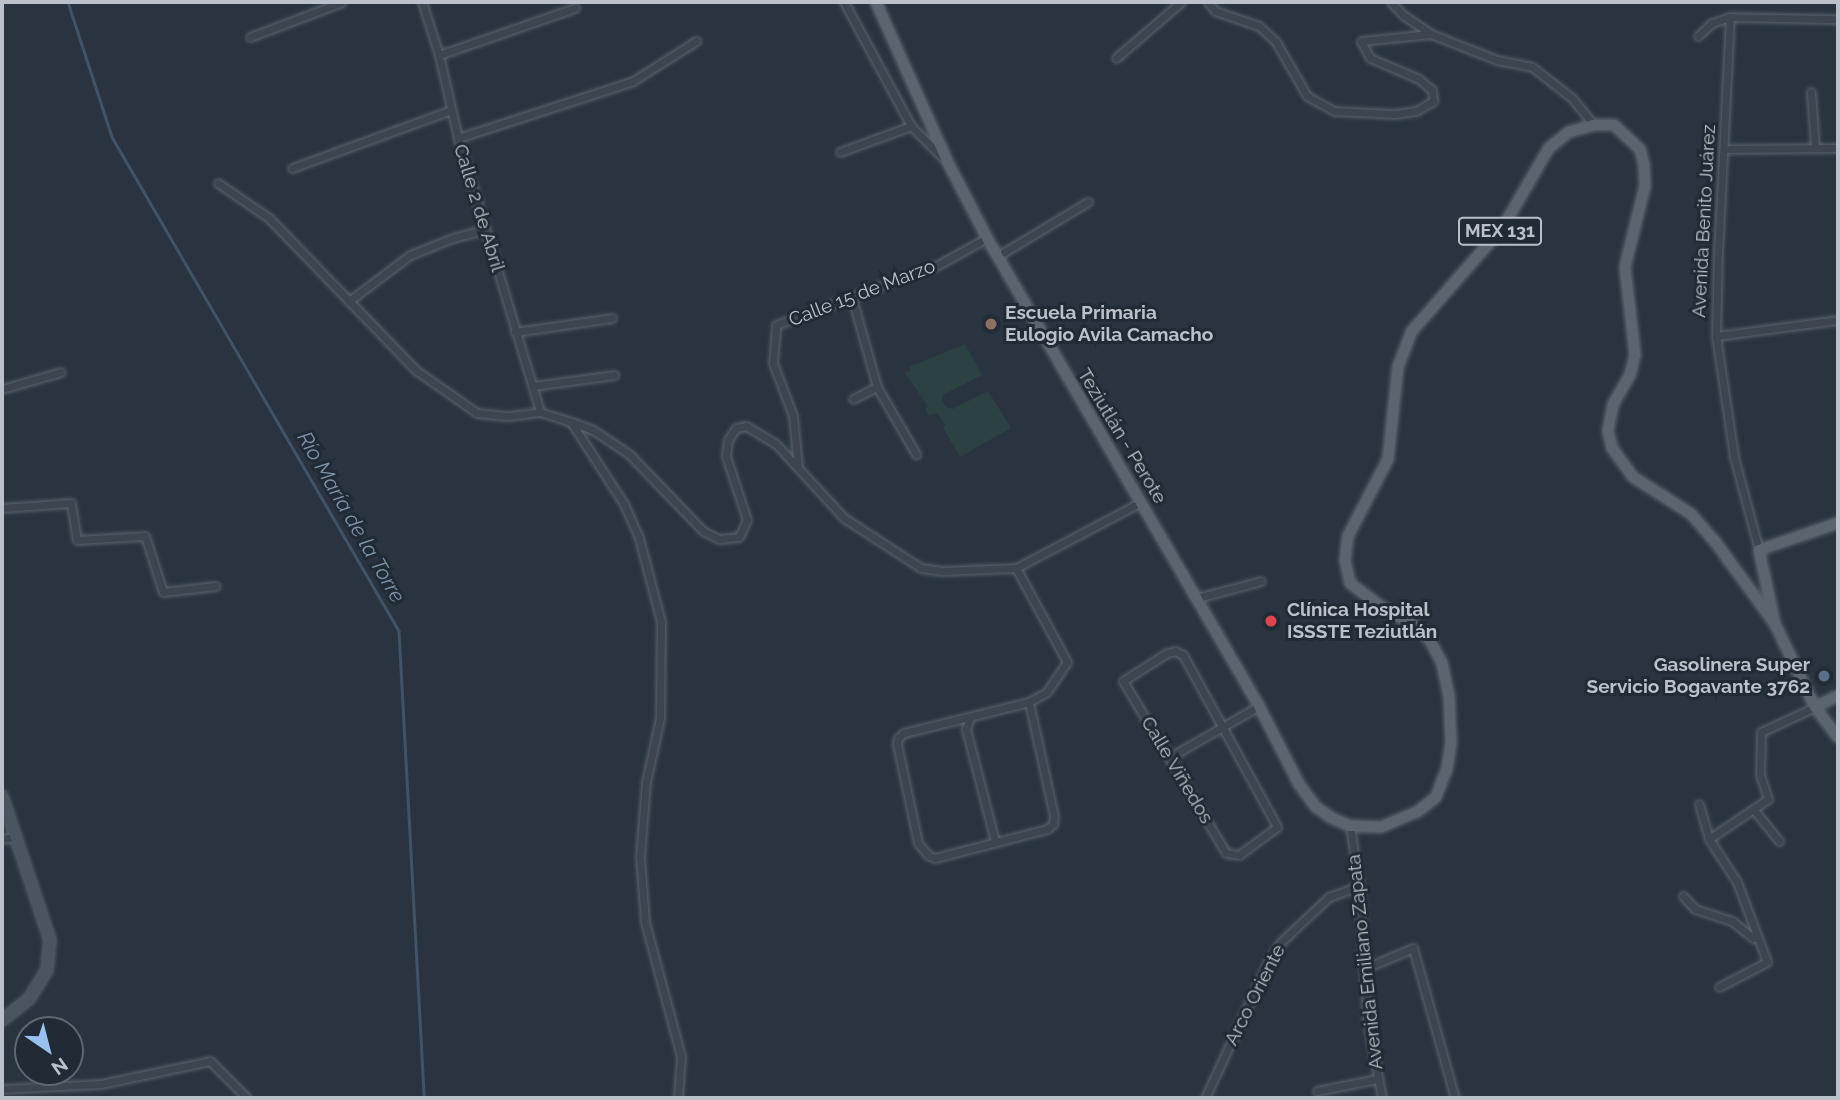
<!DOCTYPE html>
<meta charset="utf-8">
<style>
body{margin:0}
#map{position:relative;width:1840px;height:1100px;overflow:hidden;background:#293440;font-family:Raleway,sans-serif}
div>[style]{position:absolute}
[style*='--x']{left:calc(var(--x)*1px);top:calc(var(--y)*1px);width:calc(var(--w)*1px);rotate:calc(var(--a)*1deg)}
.green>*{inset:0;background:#2c4242}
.stream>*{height:2.5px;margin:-1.25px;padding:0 1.25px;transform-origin:1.25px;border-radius:1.25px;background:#405367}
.roads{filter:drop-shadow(0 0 2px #5b646d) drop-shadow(0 0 2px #5b646d)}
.minor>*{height:7px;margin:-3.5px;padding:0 3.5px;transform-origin:3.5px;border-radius:3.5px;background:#3d4650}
.secondary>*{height:10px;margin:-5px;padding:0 5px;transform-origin:5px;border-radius:5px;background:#4b5562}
.primary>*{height:10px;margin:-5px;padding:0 5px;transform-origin:5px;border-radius:5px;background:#5b6570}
.dots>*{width:19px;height:19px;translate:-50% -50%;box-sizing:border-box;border:4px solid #212b35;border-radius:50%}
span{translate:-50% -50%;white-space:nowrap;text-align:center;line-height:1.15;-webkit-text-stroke:6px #212b35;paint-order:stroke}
.shield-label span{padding:2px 5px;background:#212b35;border:2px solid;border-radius:5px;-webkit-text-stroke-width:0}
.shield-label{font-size:18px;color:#bac1ca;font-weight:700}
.street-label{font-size:19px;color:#bac1ca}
.poi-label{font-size:19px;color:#bac1ca;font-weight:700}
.left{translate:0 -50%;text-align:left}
.right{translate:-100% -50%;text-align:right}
.water-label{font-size:21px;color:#7d93aa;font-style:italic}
.frame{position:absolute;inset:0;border:4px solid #bac1ca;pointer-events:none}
.north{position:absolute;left:14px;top:1016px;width:70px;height:70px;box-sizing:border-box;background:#212b35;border:2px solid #5e6771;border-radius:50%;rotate:145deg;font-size:19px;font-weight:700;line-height:28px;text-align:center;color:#bac1ca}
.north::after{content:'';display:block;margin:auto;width:24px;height:32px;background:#99c0ef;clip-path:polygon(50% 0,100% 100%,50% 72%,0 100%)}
</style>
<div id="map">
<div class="green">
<i style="clip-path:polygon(965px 344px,982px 375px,943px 395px,942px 400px,946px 407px,953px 409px,988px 391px,1011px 428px,960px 457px,943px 428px,945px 425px,937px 413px,929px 416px,925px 409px,928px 406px,905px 373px,911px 370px,909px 367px)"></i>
</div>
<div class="stream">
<i style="--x:68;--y:2;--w:142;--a:71.9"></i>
<i style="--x:112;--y:137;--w:571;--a:59.84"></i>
<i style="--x:399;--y:631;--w:468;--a:86.9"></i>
</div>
<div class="roads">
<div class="minor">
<i style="--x:422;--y:2;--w:56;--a:72.2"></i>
<i style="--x:439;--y:55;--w:85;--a:77.1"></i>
<i style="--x:458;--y:138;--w:286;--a:73.3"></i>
<i style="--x:844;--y:2;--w:141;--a:61.6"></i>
<i style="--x:911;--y:126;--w:44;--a:45"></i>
<i style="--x:1208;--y:2;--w:11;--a:52"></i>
<i style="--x:1215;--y:11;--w:46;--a:18.8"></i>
<i style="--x:1259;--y:26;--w:23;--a:43"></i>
<i style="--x:1276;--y:42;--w:62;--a:60.1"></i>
<i style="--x:1307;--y:96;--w:31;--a:29"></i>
<i style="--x:1334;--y:111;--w:61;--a:2.8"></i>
<i style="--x:1395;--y:114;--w:21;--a:-8"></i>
<i style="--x:1416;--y:111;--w:20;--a:-30"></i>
<i style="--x:1433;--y:101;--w:11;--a:-95"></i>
<i style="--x:1432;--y:90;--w:17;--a:-140"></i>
<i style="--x:1419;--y:79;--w:53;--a:-156.8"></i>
<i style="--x:1370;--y:58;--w:19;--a:-118"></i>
<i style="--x:1361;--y:41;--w:70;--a:-5.7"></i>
<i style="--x:1431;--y:34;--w:71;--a:21.5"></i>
<i style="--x:1497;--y:60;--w:36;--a:11"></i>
<i style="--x:1532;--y:67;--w:51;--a:37.8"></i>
<i style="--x:1572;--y:98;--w:35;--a:51"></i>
<i style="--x:1391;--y:2;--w:18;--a:47"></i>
<i style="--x:1403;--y:15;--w:34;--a:34"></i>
<i style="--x:1730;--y:17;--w:233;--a:92.9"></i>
<i style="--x:1718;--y:250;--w:86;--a:91.3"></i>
<i style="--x:1716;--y:336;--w:122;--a:81.5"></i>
<i style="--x:1734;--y:457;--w:96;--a:75"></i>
<i style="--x:1698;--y:36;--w:19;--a:-43"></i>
<i style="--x:1712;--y:23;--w:19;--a:-18"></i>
<i style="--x:1730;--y:17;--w:108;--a:1.1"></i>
<i style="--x:250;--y:37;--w:98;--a:-20.8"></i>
<i style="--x:439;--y:55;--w:144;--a:-19.1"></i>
<i style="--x:1116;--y:58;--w:86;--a:-40.7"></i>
<i style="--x:1811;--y:92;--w:56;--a:85.9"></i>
<i style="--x:458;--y:138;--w:184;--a:-18"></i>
<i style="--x:633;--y:81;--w:75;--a:-32.4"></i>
<i style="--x:1725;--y:149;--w:113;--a:-0.5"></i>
<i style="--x:840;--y:152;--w:76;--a:-20.1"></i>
<i style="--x:292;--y:168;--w:169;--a:-20"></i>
<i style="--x:218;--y:183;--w:62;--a:34.5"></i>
<i style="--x:269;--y:218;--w:213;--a:46"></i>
<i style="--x:417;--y:371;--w:73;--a:35"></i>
<i style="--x:477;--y:413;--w:31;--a:6"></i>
<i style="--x:508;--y:416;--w:32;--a:-7"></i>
<i style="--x:540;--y:412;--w:33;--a:18"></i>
<i style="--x:571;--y:422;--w:98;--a:57.1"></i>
<i style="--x:624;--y:504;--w:37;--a:66"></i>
<i style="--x:639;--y:538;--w:87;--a:75.3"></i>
<i style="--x:661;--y:622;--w:96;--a:90.6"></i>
<i style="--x:660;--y:718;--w:66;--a:102.3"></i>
<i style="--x:646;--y:782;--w:75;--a:94.6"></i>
<i style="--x:640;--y:857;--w:65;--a:85.6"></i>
<i style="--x:645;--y:922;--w:139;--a:75"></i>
<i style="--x:681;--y:1056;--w:42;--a:94.1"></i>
<i style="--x:998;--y:256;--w:105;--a:-31"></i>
<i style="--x:852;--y:298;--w:92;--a:74.3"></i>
<i style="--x:877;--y:387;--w:78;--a:59.8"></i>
<i style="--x:349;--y:301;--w:76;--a:-37"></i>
<i style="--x:410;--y:255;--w:46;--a:-21.6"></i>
<i style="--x:453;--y:238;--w:34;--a:-15"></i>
<i style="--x:515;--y:332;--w:98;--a:-8.2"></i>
<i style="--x:1716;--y:336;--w:123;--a:-7.5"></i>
<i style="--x:533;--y:386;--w:82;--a:-7.7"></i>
<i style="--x:2;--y:389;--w:61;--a:-16.1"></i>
<i style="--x:853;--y:399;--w:27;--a:-27"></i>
<i style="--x:572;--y:422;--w:22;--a:21"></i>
<i style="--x:593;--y:430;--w:43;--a:33.7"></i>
<i style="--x:629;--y:454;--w:107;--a:46.1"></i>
<i style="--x:703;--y:531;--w:18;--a:27"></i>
<i style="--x:719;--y:539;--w:20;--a:-6"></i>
<i style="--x:739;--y:537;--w:19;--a:-65"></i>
<i style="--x:747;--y:520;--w:67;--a:-108.2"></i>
<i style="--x:726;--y:456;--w:16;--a:-83"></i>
<i style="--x:728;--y:440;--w:14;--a:-56"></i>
<i style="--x:736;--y:428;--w:10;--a:-11"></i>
<i style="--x:746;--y:426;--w:35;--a:31"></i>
<i style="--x:776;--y:444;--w:100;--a:47.4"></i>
<i style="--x:844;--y:518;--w:92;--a:33"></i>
<i style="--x:921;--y:568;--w:21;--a:8"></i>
<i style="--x:942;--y:571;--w:74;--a:-2.3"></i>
<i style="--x:1016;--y:568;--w:141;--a:-27.8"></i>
<i style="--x:798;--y:467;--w:51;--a:-95.6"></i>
<i style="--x:793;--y:416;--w:57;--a:-110.7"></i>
<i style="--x:773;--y:363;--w:38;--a:-85"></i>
<i style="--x:776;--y:325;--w:173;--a:-20.3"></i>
<i style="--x:938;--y:265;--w:56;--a:-28.9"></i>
<i style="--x:2;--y:508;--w:69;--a:-4.1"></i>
<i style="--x:71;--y:503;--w:37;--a:81"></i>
<i style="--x:77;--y:540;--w:68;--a:-3.4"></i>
<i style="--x:145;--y:536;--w:59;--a:72.2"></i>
<i style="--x:163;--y:592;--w:53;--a:-6.5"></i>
<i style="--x:1016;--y:568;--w:107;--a:61.5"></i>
<i style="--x:1067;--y:662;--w:36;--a:124"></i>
<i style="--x:1047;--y:692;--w:21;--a:151"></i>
<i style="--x:1029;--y:702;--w:129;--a:166.1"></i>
<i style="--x:904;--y:733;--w:8;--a:140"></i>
<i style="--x:898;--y:738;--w:6;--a:99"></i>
<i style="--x:897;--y:744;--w:101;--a:78"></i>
<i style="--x:918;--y:843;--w:17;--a:50"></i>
<i style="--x:929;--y:856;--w:6;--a:18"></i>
<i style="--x:935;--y:858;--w:116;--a:-14.5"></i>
<i style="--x:1047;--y:829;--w:8;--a:-40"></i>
<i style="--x:1053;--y:824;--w:8;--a:-83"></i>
<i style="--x:1054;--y:816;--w:117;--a:-102.4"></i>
<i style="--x:1197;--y:598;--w:66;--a:-14.9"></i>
<i style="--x:1175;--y:651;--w:9;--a:27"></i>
<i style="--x:1183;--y:655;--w:196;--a:61.3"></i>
<i style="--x:1277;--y:827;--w:47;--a:143.6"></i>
<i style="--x:1239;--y:855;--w:13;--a:-171"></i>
<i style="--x:1226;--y:853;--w:200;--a:-120.9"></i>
<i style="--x:1123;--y:681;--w:52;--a:-32.5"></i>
<i style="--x:1167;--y:653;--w:8;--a:-14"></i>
<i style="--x:970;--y:717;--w:13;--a:108"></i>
<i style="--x:966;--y:729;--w:116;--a:75.5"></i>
<i style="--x:1170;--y:757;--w:103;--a:-29.8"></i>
<i style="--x:1699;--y:804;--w:36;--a:74"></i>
<i style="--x:1709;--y:839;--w:51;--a:56.9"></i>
<i style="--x:1737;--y:882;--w:85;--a:69.4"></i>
<i style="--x:1767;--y:962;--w:54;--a:152.5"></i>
<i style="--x:1754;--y:810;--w:40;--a:51"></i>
<i style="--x:1350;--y:826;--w:61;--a:81.5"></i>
<i style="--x:1359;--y:886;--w:132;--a:86.5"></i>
<i style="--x:1367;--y:1018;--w:81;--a:79.4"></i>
<i style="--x:2;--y:839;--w:13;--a:-9"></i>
<i style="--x:1709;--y:839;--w:71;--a:-34.1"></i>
<i style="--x:1768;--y:799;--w:25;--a:-108"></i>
<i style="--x:1760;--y:775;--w:43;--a:-88.7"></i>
<i style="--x:1761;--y:732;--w:60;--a:-24.8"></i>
<i style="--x:1683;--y:896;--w:18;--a:47"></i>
<i style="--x:1695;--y:909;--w:39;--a:18"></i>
<i style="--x:1732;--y:921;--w:27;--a:39"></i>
<i style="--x:1366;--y:968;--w:51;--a:-23.1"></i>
<i style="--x:1413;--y:948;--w:156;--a:74.4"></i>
<i style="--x:2;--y:1089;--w:99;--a:-2.9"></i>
<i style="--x:101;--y:1084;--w:111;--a:-11.9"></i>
<i style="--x:210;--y:1061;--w:52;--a:45"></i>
<i style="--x:1317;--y:1091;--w:61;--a:-11.3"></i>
<i style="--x:1205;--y:1098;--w:150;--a:-65.1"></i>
<i style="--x:1268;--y:962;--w:24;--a:-57"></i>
<i style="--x:1281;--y:942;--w:66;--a:-43.2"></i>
<i style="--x:1329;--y:897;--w:32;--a:-20"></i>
</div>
<div class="secondary">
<i style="--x:2;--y:796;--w:152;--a:71.6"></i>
<i style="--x:50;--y:940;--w:30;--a:96"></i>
<i style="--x:47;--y:970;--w:34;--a:122"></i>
<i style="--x:29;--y:999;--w:34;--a:142"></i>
</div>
<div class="primary">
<i style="--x:876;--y:2;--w:174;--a:65.9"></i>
<i style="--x:947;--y:161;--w:87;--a:62.5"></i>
<i style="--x:987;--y:238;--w:541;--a:59.83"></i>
<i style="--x:1259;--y:706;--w:88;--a:62.9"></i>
<i style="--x:1299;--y:784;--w:29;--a:54"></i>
<i style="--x:1316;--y:807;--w:19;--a:35"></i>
<i style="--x:1332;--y:818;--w:20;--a:24"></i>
<i style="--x:1350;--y:826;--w:31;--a:2"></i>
<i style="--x:1381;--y:827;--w:39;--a:-23"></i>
<i style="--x:1417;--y:812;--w:24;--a:-38"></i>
<i style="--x:1436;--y:797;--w:30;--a:-69"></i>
<i style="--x:1447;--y:769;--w:26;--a:-81"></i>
<i style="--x:1451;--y:743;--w:47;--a:-92.4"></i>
<i style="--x:1449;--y:696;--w:34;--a:-102"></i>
<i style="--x:1442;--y:663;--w:26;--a:-118"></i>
<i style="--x:1430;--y:640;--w:23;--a:-139"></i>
<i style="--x:1413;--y:625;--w:39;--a:-150"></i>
<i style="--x:1379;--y:605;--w:36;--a:-143"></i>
<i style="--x:1350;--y:583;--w:24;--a:-102"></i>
<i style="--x:1345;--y:560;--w:24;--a:-83"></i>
<i style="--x:1348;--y:536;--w:87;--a:-62.5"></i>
<i style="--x:1388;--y:459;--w:93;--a:-83.8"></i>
<i style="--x:1398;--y:367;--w:39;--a:-69"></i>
<i style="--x:1412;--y:331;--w:138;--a:-48.8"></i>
<i style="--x:1503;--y:227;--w:91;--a:-59.8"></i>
<i style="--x:1549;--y:148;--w:26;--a:-39"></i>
<i style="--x:1569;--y:132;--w:26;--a:-16"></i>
<i style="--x:1594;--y:125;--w:20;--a:0"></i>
<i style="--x:1614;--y:125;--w:35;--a:43"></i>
<i style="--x:1640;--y:149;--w:16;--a:76"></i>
<i style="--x:1644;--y:165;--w:21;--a:87"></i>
<i style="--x:1645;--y:186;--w:83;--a:103.9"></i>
<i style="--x:1625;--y:267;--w:89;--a:83.5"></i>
<i style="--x:1635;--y:355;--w:21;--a:104"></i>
<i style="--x:1630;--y:375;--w:34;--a:120"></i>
<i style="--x:1613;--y:405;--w:26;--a:101"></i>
<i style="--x:1608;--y:431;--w:17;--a:77"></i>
<i style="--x:1612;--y:448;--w:36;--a:54"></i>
<i style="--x:1633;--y:477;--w:69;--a:32.5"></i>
<i style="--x:1691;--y:514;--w:35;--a:49"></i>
<i style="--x:1714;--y:540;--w:104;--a:54"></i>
<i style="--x:1838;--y:523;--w:83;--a:161.1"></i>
<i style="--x:1759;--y:550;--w:76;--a:77.8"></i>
<i style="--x:1775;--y:624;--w:92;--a:64.3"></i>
<i style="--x:1815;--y:707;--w:38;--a:53"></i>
<i style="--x:1815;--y:707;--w:25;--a:-26"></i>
</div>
</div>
<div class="dots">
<i style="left:991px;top:324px;background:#8d6e63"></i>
<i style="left:1271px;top:621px;background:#e0444e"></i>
<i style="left:1824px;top:676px;background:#5c6f8a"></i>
</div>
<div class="shield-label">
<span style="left:1500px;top:231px">MEX 131</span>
</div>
<div class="street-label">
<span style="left:479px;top:208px;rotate:73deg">Calle 2 de Abril</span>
<span style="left:1704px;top:221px;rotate:-87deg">Avenida Benito Juárez</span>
<span style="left:862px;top:293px;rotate:-21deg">Calle 15 de Marzo</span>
<span style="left:1122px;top:436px;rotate:59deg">Teziutlán - Perote</span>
<span style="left:1177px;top:770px;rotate:59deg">Calle Viñedos</span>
<span style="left:1365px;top:962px;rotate:-96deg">Avenida Emiliano Zapata</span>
<span style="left:1255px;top:995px;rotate:-63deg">Arco Oriente</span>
</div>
<div class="poi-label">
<span class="left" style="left:1005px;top:324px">Escuela Primaria<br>Eulogio Avila Camacho</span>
<span class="left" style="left:1287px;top:621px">Clínica Hospital<br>ISSSTE Teziutlán</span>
<span class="right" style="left:1810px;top:676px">Gasolinera Super<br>Servicio Bogavante 3762</span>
</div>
<div class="water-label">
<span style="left:351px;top:517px;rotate:60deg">Río María de la Torre</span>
</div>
<div class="frame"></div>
<div class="north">N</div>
</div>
